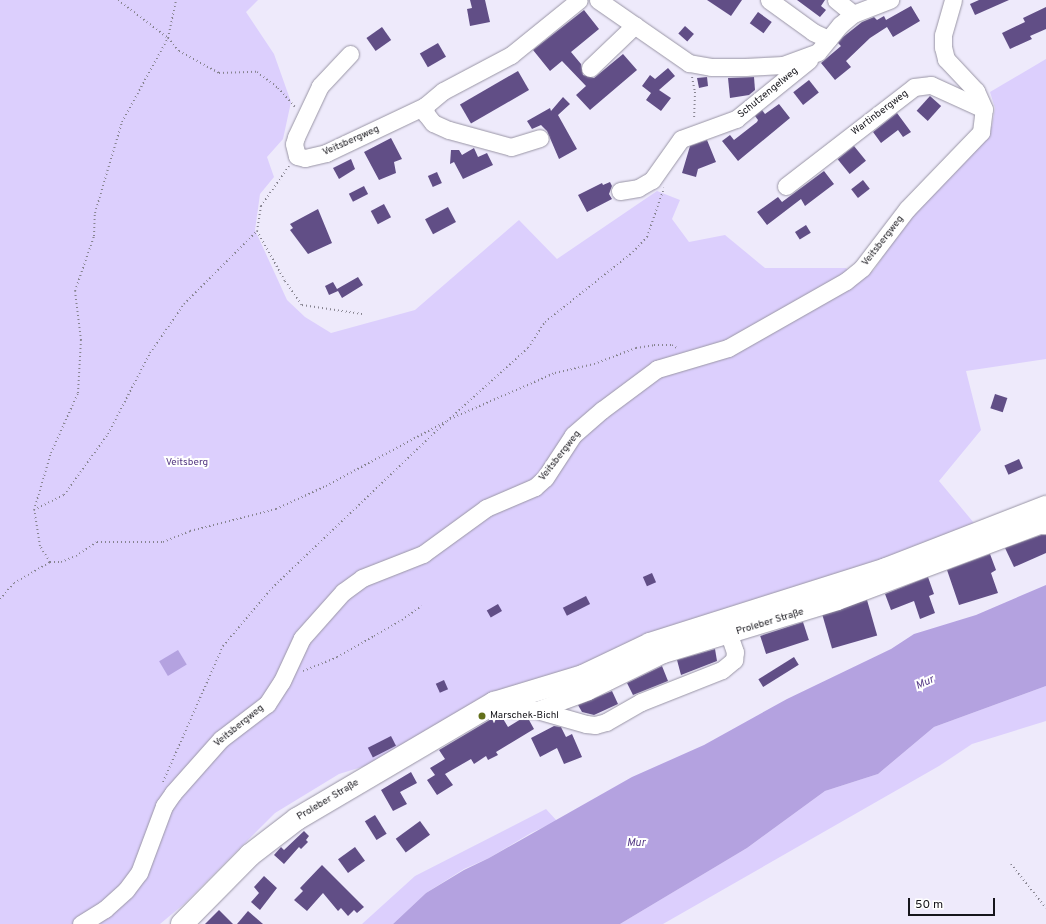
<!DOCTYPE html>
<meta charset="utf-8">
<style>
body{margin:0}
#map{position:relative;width:1046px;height:924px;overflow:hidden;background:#eeeafb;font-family:Overpass,sans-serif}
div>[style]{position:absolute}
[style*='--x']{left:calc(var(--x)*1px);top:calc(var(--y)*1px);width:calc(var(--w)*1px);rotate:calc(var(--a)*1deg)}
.green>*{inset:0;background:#dccffd}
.water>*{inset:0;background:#b4a2e0;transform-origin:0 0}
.building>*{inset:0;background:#614e86;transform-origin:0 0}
.path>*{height:2px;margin-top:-1px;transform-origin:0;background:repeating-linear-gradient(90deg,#878490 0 1px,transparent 0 4px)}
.roads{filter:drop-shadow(0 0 1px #9995a5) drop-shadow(0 0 1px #9995a5)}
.minor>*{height:17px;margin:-8.5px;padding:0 8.5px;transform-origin:8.5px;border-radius:8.5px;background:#fff}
.major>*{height:22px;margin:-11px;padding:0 11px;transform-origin:11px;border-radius:11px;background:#fff}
.dots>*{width:11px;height:11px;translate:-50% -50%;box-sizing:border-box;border:2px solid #fff;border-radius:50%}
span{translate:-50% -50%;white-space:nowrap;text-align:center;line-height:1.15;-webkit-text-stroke:4px #fff;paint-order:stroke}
.street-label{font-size:10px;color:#16151b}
.park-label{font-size:10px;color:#553983}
.poi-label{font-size:10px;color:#16151b}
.left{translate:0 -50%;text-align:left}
.water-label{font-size:11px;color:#593e89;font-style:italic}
.scale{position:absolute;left:908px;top:898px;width:87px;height:18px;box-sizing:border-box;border:2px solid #16151b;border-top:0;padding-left:5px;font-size:12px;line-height:14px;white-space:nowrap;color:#16151b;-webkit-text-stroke:3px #fff;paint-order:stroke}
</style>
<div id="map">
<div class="green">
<i style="clip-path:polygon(0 0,258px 0,246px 12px,274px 54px,291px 102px,283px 139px,267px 157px,274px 177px,260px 194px,255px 230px,287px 300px,305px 317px,331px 333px,415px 310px,519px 220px,557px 259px,657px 191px,680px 200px,672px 219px,689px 242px,725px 235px,765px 268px,846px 268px,858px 283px,874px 270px,899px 232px,935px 191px,954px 174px,992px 126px,995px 108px,990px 92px,1046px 59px,1046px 359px,966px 371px,981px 430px,939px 481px,974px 523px,365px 766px,339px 774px,275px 813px,184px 904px,160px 924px,0 924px)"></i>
<i style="clip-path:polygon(1046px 686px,1046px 721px,972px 744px,939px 766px,663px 924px,620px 924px,747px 848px,825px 791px,878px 774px,934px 727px)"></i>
<i style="clip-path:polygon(546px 809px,557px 821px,531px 833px,489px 858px,464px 869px,426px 893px,393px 924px,362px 924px,415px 876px)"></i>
</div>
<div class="water">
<i style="clip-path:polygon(1046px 585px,1046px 686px,934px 727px,878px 774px,825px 791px,747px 848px,620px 924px,393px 924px,426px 893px,464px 870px,489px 858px,632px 777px,704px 745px,787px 699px,891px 649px,914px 634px,976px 615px)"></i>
<i style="left:178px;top:650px;width:17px;height:22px;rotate:59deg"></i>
</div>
<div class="building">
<i style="clip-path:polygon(470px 0,485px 0,490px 22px,470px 26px,467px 9px,472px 8px)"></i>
<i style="clip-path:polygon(707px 0,742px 0,731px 16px)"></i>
<i style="clip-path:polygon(797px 0,825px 0,821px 6px,826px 10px,820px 17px)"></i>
<i style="clip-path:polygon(979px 0,1009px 0,975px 15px,970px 4px)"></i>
<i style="clip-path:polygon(911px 6px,920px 21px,893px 37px,887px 27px,870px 38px,846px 61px,851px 67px,835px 80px,821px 63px,841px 46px,838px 43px,843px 37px,862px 22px,874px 17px,877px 20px,884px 16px,886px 20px)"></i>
<i style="clip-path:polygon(1046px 7px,1046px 29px,1030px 36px,1032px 39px,1010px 49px,1002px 33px,1025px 22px,1023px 18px)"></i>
<i style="clip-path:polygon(584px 10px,599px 29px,571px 52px,581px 64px,583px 75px,594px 78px,623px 54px,637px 70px,590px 110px,576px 95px,586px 86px,562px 61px,550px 71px,533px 50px)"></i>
<i style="left:758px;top:12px;width:17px;height:14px;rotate:36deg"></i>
<i style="left:685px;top:26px;width:12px;height:10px;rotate:42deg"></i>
<i style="left:382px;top:27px;width:16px;height:19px;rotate:55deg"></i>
<i style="left:438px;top:43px;width:16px;height:21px;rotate:60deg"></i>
<i style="clip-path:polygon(668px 68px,675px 76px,659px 90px,671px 98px,661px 111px,646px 100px,651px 93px,642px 86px,650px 75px,655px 79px)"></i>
<i style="left:518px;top:71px;width:22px;height:67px;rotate:60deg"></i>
<i style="clip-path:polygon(707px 77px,708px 86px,699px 88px,697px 78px)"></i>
<i style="clip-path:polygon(754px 77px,755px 90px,749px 95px,730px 98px,728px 78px)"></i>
<i style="left:809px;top:80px;width:16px;height:20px;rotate:52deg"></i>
<i style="left:930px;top:96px;width:15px;height:20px;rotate:42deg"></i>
<i style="clip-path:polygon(563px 97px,570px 104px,558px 115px,577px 149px,559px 159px,547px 131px,541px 125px,532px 129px,527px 121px,550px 108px,551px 111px)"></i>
<i style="clip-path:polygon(779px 104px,790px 118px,738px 161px,722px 141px,730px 135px,734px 140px,757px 122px,758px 120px,755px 116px,762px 110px,765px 114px)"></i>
<i style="clip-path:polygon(897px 113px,911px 132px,903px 137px,898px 130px,881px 143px,873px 132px)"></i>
<i style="clip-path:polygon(391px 138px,402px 159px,394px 162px,396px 173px,379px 180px,364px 152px)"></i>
<i style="clip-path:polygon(707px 140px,716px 162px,698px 169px,696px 177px,682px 173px,690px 146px)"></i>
<i style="left:854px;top:146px;width:19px;height:21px;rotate:51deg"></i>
<i style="clip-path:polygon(474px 148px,478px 157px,487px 153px,493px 165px,463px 179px,454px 162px,450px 164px,451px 150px,459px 150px,462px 155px)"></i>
<i style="clip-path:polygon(351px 159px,355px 169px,339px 179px,333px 168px)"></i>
<i style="clip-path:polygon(824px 171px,834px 184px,805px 206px,801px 199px,767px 225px,757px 212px,778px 197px,782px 202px)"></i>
<i style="left:437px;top:172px;width:12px;height:10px;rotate:66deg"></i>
<i style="left:863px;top:180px;width:11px;height:15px;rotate:52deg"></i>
<i style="clip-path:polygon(610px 182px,612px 186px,609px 194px,612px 199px,587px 212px,578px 195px,602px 183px,603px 185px)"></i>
<i style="left:364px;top:186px;width:9px;height:17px;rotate:63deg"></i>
<i style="left:384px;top:204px;width:15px;height:15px;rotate:62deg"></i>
<i style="left:448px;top:207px;width:17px;height:26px;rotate:62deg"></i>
<i style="clip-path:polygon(318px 209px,332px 243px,308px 254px,290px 230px,293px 228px,290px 224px)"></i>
<i style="left:806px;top:225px;width:9px;height:13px;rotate:58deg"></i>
<i style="clip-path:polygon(358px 277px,363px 285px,342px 298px,338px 291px,329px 295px,325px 286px,333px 282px,337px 289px)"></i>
<i style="left:995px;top:394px;width:13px;height:15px;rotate:18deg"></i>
<i style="left:1019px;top:459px;width:10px;height:16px;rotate:66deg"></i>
<i style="clip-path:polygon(1041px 535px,1046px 535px,1046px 553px,1014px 567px,1005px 548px)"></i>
<i style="clip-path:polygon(990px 554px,996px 570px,991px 573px,998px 593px,959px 605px,947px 570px)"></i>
<i style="left:652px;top:573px;width:10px;height:10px;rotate:66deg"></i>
<i style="clip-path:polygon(928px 577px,934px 594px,929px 596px,935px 613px,920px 619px,914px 601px,891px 610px,885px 594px)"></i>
<i style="left:586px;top:596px;width:9px;height:26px;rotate:63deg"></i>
<i style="left:867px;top:600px;width:37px;height:47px;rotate:74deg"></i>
<i style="left:498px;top:604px;width:8px;height:13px;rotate:60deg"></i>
<i style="left:803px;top:622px;width:19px;height:45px;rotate:72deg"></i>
<i style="clip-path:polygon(715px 649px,717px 661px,681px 675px,677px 660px)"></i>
<i style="left:794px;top:657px;width:9px;height:42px;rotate:58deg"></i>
<i style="clip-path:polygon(662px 666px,668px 681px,633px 695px,627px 683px)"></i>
<i style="left:444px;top:680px;width:10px;height:9px;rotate:66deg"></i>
<i style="clip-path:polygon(612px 691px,618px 704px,594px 715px,582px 712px,578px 705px)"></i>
<i style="clip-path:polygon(498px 715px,502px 717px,508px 727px,521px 719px,529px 720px,534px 729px,496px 752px,498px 755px,488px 760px,486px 756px,474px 764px,471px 759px,445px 774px,453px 785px,437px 795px,427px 780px,435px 775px,430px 768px,445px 759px,439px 750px)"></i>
<i style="clip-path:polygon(554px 726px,561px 727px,566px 737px,572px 734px,582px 757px,564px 764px,557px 748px,540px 757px,531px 738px)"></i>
<i style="left:391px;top:736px;width:11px;height:26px;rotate:63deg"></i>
<i style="clip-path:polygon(411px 772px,417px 783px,400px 792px,407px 804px,393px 811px,381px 790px)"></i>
<i style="left:375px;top:815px;width:22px;height:12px;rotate:58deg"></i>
<i style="left:420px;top:821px;width:17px;height:30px;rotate:54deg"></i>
<i style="clip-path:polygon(304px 831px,309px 836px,306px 840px,308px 842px,301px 849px,299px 847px,284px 864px,274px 855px,281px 847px,284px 850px)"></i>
<i style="left:355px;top:847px;width:17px;height:21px;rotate:54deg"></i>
<i style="clip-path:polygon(322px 865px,364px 907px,357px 913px,354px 910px,348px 916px,341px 908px,338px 911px,323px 893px,307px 911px,294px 900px,303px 891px,300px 888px)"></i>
<i style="clip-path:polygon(264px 876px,277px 888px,260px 910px,251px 902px,259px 893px,254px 887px)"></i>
<i style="clip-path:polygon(219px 910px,233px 924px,205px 924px)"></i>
<i style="clip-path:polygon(248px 911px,263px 924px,237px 924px)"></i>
</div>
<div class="path">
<i style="--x:118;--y:0;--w:63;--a:37.2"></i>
<i style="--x:168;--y:38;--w:17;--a:50"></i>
<i style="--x:179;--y:51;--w:46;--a:28.8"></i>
<i style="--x:219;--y:73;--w:38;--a:-2"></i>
<i style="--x:257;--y:72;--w:26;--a:37"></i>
<i style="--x:278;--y:88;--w:25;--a:48"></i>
<i style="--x:692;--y:77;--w:15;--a:79"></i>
<i style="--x:695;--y:92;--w:28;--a:92"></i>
<i style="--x:289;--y:166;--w:49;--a:125"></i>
<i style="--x:261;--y:206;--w:25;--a:99"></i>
<i style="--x:257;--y:231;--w:57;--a:60.8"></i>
<i style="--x:285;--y:281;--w:29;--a:55"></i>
<i style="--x:302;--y:305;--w:61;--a:8.5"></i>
<i style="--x:450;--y:419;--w:115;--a:-23.7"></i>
<i style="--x:555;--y:373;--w:40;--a:-13"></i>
<i style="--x:594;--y:364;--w:45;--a:-20.9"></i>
<i style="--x:636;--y:348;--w:18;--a:-9"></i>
<i style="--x:654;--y:345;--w:18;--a:0"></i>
<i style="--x:672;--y:345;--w:6;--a:31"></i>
<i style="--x:34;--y:510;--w:34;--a:-27"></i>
<i style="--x:64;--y:495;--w:75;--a:-54.2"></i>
<i style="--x:108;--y:434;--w:91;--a:-62.6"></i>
<i style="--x:150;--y:353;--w:60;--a:-55.2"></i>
<i style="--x:184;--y:304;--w:103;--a:-45"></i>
<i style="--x:50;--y:562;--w:19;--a:-122"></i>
<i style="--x:40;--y:546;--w:36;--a:-99"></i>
<i style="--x:34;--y:510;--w:59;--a:-73.4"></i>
<i style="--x:51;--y:453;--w:66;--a:-65.8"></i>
<i style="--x:78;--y:393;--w:53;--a:-86.8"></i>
<i style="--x:81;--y:340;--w:49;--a:-97"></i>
<i style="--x:75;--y:291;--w:58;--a:-70.9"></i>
<i style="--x:94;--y:236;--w:23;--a:-88"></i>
<i style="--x:95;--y:213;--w:95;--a:-73.5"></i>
<i style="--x:122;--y:122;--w:96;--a:-61.3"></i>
<i style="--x:168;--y:38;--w:39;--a:-78"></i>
<i style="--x:0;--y:599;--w:21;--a:-49"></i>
<i style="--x:14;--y:583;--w:42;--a:-30.3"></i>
<i style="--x:50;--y:562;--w:11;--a:0"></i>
<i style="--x:61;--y:562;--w:16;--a:-22"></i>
<i style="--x:76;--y:556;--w:25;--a:-34"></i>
<i style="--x:97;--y:542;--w:66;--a:0"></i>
<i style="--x:163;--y:542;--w:29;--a:-22"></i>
<i style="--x:190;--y:531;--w:89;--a:-14.3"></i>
<i style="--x:276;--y:509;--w:55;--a:-24.7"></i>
<i style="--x:326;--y:486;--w:135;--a:-28.3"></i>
<i style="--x:303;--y:671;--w:37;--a:-22"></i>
<i style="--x:337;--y:657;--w:43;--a:-29.6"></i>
<i style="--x:374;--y:636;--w:32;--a:-30"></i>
<i style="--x:402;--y:620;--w:24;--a:-36"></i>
<i style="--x:163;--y:782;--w:149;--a:-66.2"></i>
<i style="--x:223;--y:646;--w:76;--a:-49.8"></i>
<i style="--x:272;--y:588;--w:242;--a:-43.7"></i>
<i style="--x:447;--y:421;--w:109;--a:-42"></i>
<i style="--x:528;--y:348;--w:31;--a:-57"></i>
<i style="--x:545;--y:322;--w:112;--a:-38.5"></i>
<i style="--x:633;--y:252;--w:21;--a:-47"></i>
<i style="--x:647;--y:237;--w:52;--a:-70.9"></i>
<i style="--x:1011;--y:864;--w:56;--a:51.5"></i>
</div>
<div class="roads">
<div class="minor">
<i style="--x:598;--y:0;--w:111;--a:34.7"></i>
<i style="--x:689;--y:63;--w:22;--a:10"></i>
<i style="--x:711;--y:67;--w:34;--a:0"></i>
<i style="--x:745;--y:67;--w:38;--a:-3"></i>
<i style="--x:783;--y:65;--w:37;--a:-20"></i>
<i style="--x:818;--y:52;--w:35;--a:-51"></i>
<i style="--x:840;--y:25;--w:17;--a:-40"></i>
<i style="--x:853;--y:14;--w:40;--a:-21"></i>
<i style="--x:769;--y:0;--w:54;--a:36"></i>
<i style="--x:813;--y:32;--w:17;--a:25"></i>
<i style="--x:836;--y:0;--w:22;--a:39"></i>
<i style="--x:350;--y:54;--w:44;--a:133.2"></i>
<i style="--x:320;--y:86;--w:56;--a:115.2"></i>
<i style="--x:296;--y:137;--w:7;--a:106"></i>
<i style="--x:294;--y:144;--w:12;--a:76"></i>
<i style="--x:297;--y:156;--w:8;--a:14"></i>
<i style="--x:305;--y:158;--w:22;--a:-13"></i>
<i style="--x:326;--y:153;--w:110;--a:-25.4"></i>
<i style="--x:425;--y:106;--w:23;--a:-40"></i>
<i style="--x:443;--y:91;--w:77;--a:-27.9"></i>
<i style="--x:511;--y:55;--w:87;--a:-39"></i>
<i style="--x:590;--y:68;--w:62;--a:-43.7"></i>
<i style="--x:425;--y:106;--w:8;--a:83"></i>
<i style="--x:426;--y:114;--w:11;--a:52"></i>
<i style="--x:433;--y:123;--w:17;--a:24"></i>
<i style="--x:449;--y:130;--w:64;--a:15.3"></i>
<i style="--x:511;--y:147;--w:30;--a:-17"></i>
<i style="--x:786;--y:186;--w:162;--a:-37.7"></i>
<i style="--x:914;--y:87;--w:17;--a:-7"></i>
<i style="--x:931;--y:85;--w:58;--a:24.4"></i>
<i style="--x:620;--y:191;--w:18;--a:-9"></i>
<i style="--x:638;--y:188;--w:16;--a:-30"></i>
<i style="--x:652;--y:180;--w:50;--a:-54.7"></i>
<i style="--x:681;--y:139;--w:59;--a:-20"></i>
<i style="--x:736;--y:119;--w:94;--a:-38.9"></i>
<i style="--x:494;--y:703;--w:17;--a:21"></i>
<i style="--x:510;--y:709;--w:27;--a:2"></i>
<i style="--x:537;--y:710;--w:54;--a:-20.4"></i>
<i style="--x:588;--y:691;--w:84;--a:-26.3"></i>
<i style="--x:663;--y:654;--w:182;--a:-16.9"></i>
<i style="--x:837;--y:601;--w:216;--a:-20.6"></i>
<i style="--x:1039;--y:525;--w:7;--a:0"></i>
<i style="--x:537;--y:710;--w:51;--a:15.9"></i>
<i style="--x:586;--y:724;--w:9;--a:6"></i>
<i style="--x:595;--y:725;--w:11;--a:-15"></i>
<i style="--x:606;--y:722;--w:40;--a:-29.7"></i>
<i style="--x:641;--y:702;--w:87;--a:-21.6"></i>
<i style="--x:722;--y:670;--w:16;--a:-40"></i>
<i style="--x:734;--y:660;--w:8;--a:-83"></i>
<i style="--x:735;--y:652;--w:18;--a:-109"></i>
<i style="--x:81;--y:924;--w:28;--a:-32"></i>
<i style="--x:105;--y:909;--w:28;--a:-42"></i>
<i style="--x:126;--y:890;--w:21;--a:-53"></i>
<i style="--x:139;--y:873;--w:72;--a:-69.5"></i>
<i style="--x:164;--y:806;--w:16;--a:-55"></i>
<i style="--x:173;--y:793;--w:72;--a:-48.4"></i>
<i style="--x:221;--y:739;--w:58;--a:-37.3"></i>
<i style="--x:267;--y:704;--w:27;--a:-57"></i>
<i style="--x:282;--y:681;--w:47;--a:-65.1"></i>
<i style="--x:302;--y:638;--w:62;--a:-48.3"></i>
<i style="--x:343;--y:592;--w:24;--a:-36"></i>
<i style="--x:362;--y:578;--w:66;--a:-21.5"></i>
<i style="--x:423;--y:554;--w:78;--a:-36.1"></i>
<i style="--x:486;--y:508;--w:53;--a:-23.2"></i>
<i style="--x:535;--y:487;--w:13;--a:-42"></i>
<i style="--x:545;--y:478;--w:51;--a:-56.9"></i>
<i style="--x:573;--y:435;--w:38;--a:-41"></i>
<i style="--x:602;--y:410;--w:69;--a:-36.7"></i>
<i style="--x:657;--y:369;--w:74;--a:-16.5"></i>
<i style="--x:728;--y:348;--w:136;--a:-29.6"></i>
<i style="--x:846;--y:281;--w:21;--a:-39"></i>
<i style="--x:862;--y:268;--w:74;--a:-52.7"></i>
<i style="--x:907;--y:209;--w:107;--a:-46.1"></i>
<i style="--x:981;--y:132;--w:23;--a:-83"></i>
<i style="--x:984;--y:109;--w:20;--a:-114"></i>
<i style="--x:976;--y:91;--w:44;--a:-133.2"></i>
<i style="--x:946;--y:59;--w:12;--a:-104"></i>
<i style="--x:943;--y:47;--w:12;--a:-90"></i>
<i style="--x:943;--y:35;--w:36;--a:-74"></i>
</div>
<div class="major">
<i style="--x:182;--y:924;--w:97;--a:-45.4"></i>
<i style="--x:250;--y:855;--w:59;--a:-37.5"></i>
<i style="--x:297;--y:819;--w:229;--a:-30.5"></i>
<i style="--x:494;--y:703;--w:93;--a:-16.9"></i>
<i style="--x:583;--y:676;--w:74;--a:-25.5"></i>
<i style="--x:650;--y:644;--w:248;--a:-17.6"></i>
<i style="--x:886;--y:569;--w:172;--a:-21.2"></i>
</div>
</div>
<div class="dots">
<i style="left:482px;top:716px;background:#63701a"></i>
</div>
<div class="street-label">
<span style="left:768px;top:93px;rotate:-39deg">Schutzengelweg</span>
<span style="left:880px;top:113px;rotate:-37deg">Wartinbergweg</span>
<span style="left:351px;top:141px;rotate:-24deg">Veitsbergweg</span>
<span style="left:883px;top:241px;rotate:-52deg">Veitsbergweg</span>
<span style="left:560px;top:456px;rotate:-52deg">Veitsbergweg</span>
<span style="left:770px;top:622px;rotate:-17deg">Proleber Straße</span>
<span style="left:239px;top:726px;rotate:-39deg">Veitsbergweg</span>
<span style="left:328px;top:800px;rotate:-31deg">Proleber Straße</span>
</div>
<div class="park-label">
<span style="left:187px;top:463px">Veitsberg</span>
</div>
<div class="poi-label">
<span class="left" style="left:490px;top:716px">Marschek-Bichl</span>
</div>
<div class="water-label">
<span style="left:925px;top:683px;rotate:-24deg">Mur</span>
<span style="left:636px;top:843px">Mur</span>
</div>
<div class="scale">50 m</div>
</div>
